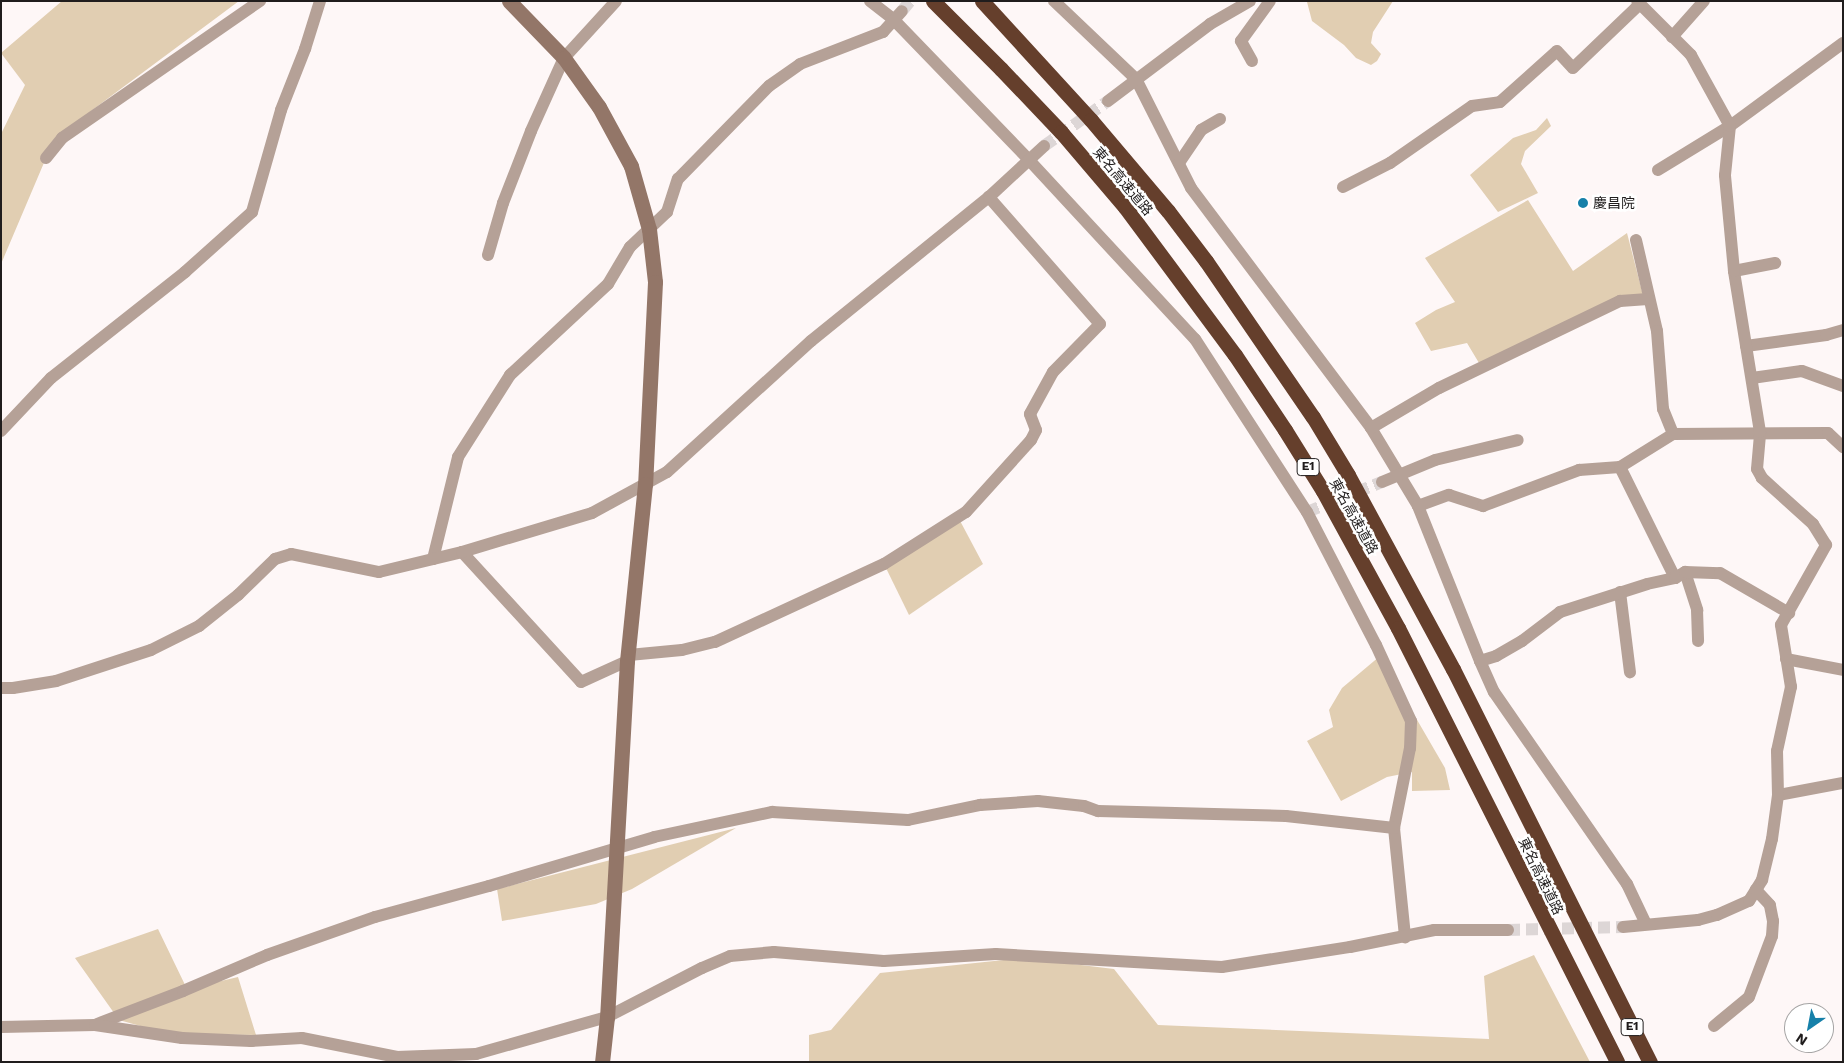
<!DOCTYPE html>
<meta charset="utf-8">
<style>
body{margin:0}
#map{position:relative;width:1844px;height:1063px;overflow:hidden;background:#fef7f7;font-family:"Work Sans","Noto Sans JP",sans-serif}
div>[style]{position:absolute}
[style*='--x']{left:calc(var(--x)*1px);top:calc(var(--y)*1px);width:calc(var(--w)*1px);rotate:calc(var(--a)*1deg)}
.green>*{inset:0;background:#e1ceb2}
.street-tunnel>*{height:12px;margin-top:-6px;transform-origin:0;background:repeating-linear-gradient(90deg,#ddd6d6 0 12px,transparent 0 18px)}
.street>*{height:12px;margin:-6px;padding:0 6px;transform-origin:6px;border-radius:6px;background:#b5a197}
.secondary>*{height:15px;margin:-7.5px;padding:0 7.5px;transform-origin:7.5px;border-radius:7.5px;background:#937668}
.highway>*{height:15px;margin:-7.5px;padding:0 7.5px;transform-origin:7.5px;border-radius:7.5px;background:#653f2c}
.dots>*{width:14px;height:14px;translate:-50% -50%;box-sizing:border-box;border:2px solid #fff;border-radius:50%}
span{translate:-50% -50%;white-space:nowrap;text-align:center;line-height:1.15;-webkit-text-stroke:5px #fff;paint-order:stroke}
.shield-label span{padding:1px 4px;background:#fff;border:1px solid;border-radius:4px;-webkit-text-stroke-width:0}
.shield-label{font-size:12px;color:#201d1d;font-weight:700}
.street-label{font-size:14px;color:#201d1d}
.poi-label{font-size:14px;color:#201d1d}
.left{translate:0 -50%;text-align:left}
.frame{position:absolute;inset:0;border:2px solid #201d1d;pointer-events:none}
.north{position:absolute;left:1784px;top:1003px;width:50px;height:50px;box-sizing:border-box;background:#fff;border:1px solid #a6a5a5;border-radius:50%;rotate:213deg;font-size:14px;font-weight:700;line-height:20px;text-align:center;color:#201d1d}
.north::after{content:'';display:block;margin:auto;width:18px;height:22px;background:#1680a9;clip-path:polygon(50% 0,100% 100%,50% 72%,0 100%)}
</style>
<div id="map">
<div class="green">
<i style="clip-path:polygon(62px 1px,239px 1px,91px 111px,46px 158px,1px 264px,1px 134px,25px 85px,1px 53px)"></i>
<i style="clip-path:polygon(1301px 1px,1393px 1px,1373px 32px,1371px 43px,1381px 54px,1377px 61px,1371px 65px,1356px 58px,1344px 45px,1312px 21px,1307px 2px)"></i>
<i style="clip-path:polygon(1547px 118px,1551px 126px,1525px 151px,1521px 164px,1538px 193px,1498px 212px,1470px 175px,1513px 138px,1536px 130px)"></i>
<i style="clip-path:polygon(1528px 200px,1573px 271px,1627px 233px,1643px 295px,1479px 363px,1467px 343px,1431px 351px,1415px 323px,1436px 310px,1455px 302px,1425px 258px)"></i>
<i style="clip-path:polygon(958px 517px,983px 564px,909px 615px,884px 564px)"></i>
<i style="clip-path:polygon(1380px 656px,1445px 768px,1450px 790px,1412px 791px,1412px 772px,1387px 777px,1341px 801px,1307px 741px,1333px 727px,1329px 710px,1342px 688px)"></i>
<i style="clip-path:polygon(736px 828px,632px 889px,596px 904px,502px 921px,497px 889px)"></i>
<i style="clip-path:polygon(158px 929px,187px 989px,238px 977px,256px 1035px,169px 1034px,119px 1020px,75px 958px)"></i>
<i style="clip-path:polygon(1534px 955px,1590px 1062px,809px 1062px,809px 1035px,831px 1030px,880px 973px,1023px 958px,1114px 969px,1158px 1025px,1489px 1039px,1484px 976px)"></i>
</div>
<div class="street-tunnel">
<i style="--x:902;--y:11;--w:13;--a:-51"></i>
<i style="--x:1044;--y:146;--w:78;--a:-35.1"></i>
<i style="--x:1307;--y:512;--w:81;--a:-21.8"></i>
<i style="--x:1508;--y:930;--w:115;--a:-1.5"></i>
</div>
<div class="street">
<i style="--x:870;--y:1;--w:31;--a:38"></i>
<i style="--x:894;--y:20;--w:194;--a:46"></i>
<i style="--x:1029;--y:160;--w:244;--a:47.2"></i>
<i style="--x:1195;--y:339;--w:206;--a:57.1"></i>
<i style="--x:1307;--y:512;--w:150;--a:62.6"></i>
<i style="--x:1376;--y:645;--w:84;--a:65.3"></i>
<i style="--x:1411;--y:721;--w:27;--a:92"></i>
<i style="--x:1410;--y:748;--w:82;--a:101.3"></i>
<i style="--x:1394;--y:828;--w:110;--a:84.2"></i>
<i style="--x:1054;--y:1;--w:113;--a:43.6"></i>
<i style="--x:1136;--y:79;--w:122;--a:63.2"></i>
<i style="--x:1191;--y:188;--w:300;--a:53.1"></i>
<i style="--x:1371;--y:428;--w:91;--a:58.9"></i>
<i style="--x:1418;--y:506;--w:167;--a:68.2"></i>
<i style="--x:1480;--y:661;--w:34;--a:66"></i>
<i style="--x:1494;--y:692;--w:234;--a:55.3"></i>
<i style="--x:1627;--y:884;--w:44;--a:64.6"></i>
<i style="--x:1672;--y:37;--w:48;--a:-48.4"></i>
<i style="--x:1252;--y:61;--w:23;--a:-119"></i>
<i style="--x:1241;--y:41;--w:49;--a:-54.1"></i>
<i style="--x:1108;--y:101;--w:128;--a:-37"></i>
<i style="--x:1210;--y:24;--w:46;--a:-29.9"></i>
<i style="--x:46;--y:158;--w:26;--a:-51"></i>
<i style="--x:62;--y:138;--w:241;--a:-34.7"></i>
<i style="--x:1179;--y:163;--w:40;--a:-56"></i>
<i style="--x:1201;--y:130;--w:22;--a:-30"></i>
<i style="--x:1658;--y:170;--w:84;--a:-31.4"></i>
<i style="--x:1730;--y:126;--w:140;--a:-36.3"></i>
<i style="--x:1343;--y:187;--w:53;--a:-27.1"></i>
<i style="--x:1390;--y:163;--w:100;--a:-34.8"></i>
<i style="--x:1472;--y:106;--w:28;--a:-8"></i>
<i style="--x:1500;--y:102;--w:76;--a:-41.8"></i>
<i style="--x:1557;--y:51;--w:23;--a:47"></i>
<i style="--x:1573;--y:68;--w:93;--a:-43.7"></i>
<i style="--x:1636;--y:240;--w:93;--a:77"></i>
<i style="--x:1657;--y:331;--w:78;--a:85.6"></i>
<i style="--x:1663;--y:409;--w:27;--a:68"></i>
<i style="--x:488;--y:255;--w:54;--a:-73.9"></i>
<i style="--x:503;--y:203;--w:77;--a:-68.7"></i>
<i style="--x:531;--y:131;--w:80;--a:-65.7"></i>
<i style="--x:564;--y:58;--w:77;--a:-47.6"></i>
<i style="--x:1734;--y:271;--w:42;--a:-11"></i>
<i style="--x:1746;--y:346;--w:81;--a:-7.8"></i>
<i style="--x:1826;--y:335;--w:18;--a:-16"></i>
<i style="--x:1752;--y:378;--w:50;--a:-8"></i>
<i style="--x:1802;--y:371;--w:44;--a:20.1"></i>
<i style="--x:1371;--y:428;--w:79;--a:-30.5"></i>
<i style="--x:1439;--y:388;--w:201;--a:-25.7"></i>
<i style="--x:1620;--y:301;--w:28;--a:-4"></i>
<i style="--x:1;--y:431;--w:73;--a:-46.7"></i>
<i style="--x:51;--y:378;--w:171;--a:-38.3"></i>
<i style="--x:185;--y:272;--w:90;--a:-41.8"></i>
<i style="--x:252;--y:212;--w:106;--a:-74.1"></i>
<i style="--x:281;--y:110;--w:66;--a:-68.5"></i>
<i style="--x:305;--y:49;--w:50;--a:-72.6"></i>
<i style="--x:1620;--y:467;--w:124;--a:63.6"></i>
<i style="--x:1382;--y:482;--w:57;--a:-22.5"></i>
<i style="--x:1435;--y:460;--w:85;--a:-13.5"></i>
<i style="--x:1418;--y:506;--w:33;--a:-20"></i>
<i style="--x:1449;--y:495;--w:36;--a:18"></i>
<i style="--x:1483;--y:506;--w:103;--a:-20.6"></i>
<i style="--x:1579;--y:470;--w:41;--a:-4.2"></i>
<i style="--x:1620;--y:467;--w:62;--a:-31.9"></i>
<i style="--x:1673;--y:434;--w:155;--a:-0.4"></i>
<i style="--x:1828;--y:433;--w:21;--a:43"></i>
<i style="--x:462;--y:552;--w:176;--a:47.5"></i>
<i style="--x:581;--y:682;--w:51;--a:-24.5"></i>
<i style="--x:433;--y:559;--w:105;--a:-76.2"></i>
<i style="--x:458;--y:457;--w:97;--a:-57.6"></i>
<i style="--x:510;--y:375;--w:134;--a:-42.9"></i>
<i style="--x:608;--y:284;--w:43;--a:-59.3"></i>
<i style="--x:630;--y:247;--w:51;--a:-43.4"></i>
<i style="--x:667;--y:212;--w:35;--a:-72"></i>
<i style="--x:678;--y:179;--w:130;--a:-45.6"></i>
<i style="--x:769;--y:86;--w:38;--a:-35"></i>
<i style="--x:800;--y:64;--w:89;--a:-21.1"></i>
<i style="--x:883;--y:32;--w:28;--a:-48"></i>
<i style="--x:1685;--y:572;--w:40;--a:72"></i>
<i style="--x:1697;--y:610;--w:31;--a:88"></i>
<i style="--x:1620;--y:592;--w:81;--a:82.9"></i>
<i style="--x:629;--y:655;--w:53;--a:-5.4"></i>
<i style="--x:682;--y:650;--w:34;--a:-14"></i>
<i style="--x:715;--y:642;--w:186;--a:-24.8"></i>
<i style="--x:884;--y:564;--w:97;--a:-32.4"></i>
<i style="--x:966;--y:512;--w:97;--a:-47.9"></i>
<i style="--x:1031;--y:440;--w:11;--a:-63"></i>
<i style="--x:1036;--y:430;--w:17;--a:-111"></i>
<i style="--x:1030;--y:414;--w:48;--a:-61.3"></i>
<i style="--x:1053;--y:372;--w:67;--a:-45.6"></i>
<i style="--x:1100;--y:324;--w:169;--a:-131.2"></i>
<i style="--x:1786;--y:659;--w:58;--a:10.9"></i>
<i style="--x:1480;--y:661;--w:17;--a:-17"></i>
<i style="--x:1496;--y:656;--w:30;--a:-30"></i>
<i style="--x:1522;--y:641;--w:48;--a:-37.3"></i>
<i style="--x:1560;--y:612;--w:91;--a:-17.8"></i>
<i style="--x:1647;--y:584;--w:29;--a:-12"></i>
<i style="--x:1675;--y:578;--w:12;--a:-31"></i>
<i style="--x:1685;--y:572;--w:35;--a:2"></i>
<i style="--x:1720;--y:573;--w:80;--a:30.1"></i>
<i style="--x:1;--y:688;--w:12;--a:0"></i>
<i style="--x:13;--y:688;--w:44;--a:-9.2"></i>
<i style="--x:56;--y:681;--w:100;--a:-18.1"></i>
<i style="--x:151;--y:650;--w:54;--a:-26.6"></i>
<i style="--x:199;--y:626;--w:50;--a:-38.5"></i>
<i style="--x:238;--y:595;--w:52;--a:-44.2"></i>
<i style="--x:275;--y:559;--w:17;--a:-17"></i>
<i style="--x:291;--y:554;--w:90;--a:11.6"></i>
<i style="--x:379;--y:572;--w:85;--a:-13.5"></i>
<i style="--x:462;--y:552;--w:136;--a:-16.7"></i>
<i style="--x:592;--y:513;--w:85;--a:-28.7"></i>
<i style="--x:667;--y:472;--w:195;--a:-42.3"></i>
<i style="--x:811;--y:341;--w:229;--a:-39"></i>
<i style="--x:989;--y:197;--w:75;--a:-42.8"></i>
<i style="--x:1778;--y:795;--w:66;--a:-10.5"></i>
<i style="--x:1623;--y:927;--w:75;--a:-5.3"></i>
<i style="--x:1698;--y:920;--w:20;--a:-15"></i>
<i style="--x:1717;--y:915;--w:35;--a:-24"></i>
<i style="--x:1749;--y:901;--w:25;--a:-58"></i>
<i style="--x:1762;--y:880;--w:42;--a:-76.3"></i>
<i style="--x:1772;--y:839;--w:44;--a:-82.2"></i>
<i style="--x:1778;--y:795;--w:44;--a:-91.3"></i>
<i style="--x:1777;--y:751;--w:66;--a:-77.7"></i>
<i style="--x:1791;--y:687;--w:63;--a:-99.2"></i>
<i style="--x:1781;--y:625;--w:92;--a:-60.6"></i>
<i style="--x:1826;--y:545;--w:25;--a:-122"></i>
<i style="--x:1813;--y:524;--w:69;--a:-138"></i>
<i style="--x:1762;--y:478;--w:10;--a:-119"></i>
<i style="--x:1757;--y:469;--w:37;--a:-85"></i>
<i style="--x:1760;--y:432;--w:163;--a:-99.2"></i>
<i style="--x:1734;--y:271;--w:96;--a:-95.4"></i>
<i style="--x:1725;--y:175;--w:49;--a:-84.2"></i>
<i style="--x:1730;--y:126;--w:81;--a:-118.8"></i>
<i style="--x:1691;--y:55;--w:76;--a:-135"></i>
<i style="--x:97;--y:1024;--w:92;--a:-21"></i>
<i style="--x:183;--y:991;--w:91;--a:-23.2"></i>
<i style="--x:267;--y:955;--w:114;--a:-19.4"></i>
<i style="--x:375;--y:917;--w:118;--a:-15.2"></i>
<i style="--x:489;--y:886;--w:172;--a:-16.5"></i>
<i style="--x:654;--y:837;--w:121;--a:-12"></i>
<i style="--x:772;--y:812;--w:136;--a:3.4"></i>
<i style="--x:908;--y:820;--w:74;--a:-11.8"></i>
<i style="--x:980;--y:805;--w:58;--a:-3.9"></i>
<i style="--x:1038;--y:801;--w:46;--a:6.2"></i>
<i style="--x:1084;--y:806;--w:15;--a:20"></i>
<i style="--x:1098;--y:811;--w:188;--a:1.5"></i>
<i style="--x:1286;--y:816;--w:109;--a:6.3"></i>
<i style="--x:1714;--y:1026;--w:45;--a:-39.6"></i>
<i style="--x:1749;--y:997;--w:65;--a:-69.3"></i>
<i style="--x:1772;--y:936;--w:15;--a:-86"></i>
<i style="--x:1773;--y:921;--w:16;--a:-101"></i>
<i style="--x:1770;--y:905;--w:21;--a:-133"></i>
<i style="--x:1;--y:1027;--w:94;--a:-1.2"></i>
<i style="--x:95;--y:1025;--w:88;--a:8.5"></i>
<i style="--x:182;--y:1038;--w:69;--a:2.5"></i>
<i style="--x:251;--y:1041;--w:51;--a:-3.4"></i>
<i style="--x:302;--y:1038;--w:97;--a:11.3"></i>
<i style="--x:397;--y:1057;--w:79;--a:-2.2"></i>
<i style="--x:476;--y:1054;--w:136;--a:-15.8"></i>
<i style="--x:607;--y:1017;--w:107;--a:-27.3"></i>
<i style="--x:702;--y:968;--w:30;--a:-23"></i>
<i style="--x:730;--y:956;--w:44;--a:-5.2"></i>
<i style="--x:774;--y:952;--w:110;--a:4.7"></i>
<i style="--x:884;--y:961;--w:112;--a:-3.6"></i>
<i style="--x:996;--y:954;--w:226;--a:3.3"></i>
<i style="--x:1222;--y:967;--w:130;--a:-8.9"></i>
<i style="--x:1350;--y:947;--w:86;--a:-11.4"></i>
<i style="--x:1434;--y:930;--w:74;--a:0"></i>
</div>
<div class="secondary">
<i style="--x:509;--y:1;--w:79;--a:46"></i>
<i style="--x:564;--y:58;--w:60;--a:54.5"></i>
<i style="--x:599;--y:107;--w:67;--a:61.5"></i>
<i style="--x:631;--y:166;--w:66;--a:74.1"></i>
<i style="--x:649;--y:229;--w:53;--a:83.5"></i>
<i style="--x:655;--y:282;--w:202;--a:92.8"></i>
<i style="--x:645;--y:484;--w:178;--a:95.8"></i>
<i style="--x:627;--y:661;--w:357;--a:93.2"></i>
<i style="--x:607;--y:1017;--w:45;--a:96.3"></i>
</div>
<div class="highway">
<i style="--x:933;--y:1;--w:96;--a:45"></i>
<i style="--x:1001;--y:69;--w:87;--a:46.4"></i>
<i style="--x:1061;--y:132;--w:99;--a:49.5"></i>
<i style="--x:1125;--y:207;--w:184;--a:53.4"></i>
<i style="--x:1235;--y:355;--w:90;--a:56.3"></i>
<i style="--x:1285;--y:430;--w:72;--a:58.1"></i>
<i style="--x:1323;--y:491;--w:156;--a:61.3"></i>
<i style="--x:1398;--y:628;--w:486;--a:63.2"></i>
<i style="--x:982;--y:1;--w:161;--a:47.5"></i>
<i style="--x:1091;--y:120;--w:119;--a:49.8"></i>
<i style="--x:1168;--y:211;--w:63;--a:52.8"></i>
<i style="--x:1206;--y:261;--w:189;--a:55.6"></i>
<i style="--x:1313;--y:417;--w:68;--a:58.9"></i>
<i style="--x:1348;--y:475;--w:221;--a:61.6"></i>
<i style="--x:1453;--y:669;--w:440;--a:63.4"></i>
</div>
<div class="dots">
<i style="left:1583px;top:203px;background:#1680a9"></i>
</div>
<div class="shield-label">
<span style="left:1308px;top:467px">E1</span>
<span style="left:1632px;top:1027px">E1</span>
</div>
<div class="street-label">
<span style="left:1123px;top:181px;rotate:50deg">東名高速道路</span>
<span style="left:1354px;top:516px;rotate:61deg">東名高速道路</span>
<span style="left:1541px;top:876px;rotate:64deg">東名高速道路</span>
</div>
<div class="poi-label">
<span class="left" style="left:1593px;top:203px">慶昌院</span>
</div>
<div class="frame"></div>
<div class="north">N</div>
</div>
